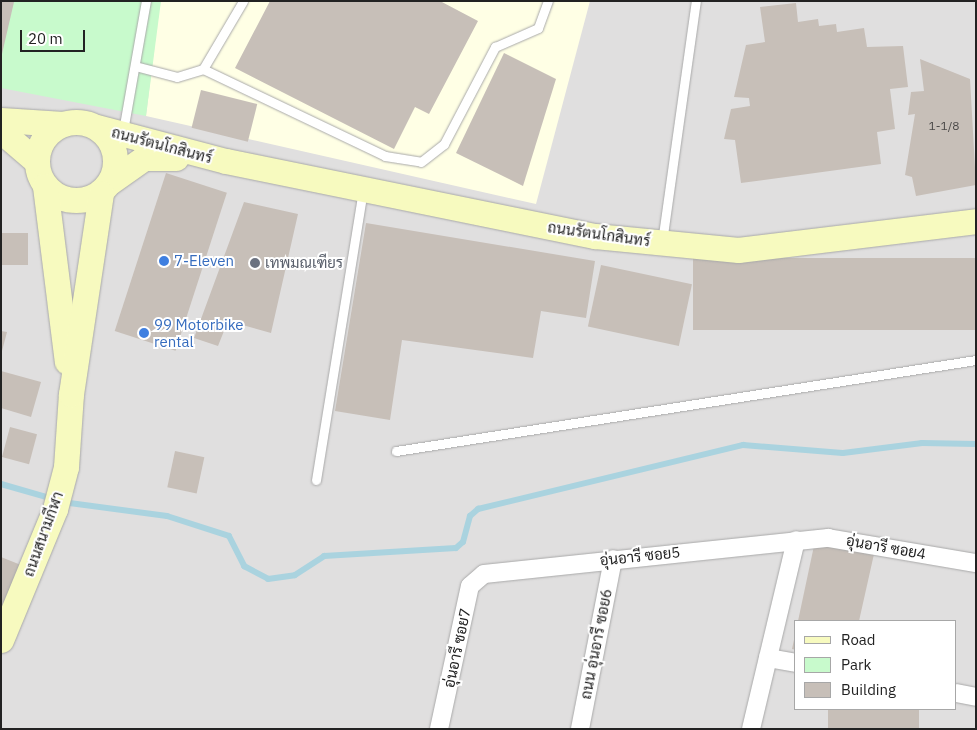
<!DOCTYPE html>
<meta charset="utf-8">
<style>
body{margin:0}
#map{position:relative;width:977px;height:730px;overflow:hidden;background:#f2efe9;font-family:"IBM Plex Sans",Sarabun,sans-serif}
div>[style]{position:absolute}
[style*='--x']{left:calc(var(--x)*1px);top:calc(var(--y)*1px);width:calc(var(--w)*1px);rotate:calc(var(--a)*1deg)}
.residential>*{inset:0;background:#e0dfdf}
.education>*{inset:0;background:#ffffe5}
.park>*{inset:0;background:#c8facc}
.stream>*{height:6px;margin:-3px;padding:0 3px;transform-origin:3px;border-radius:3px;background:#aad3df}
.building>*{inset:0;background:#c7bfb8;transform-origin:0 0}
.roads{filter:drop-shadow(0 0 1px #a9a9a9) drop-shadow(0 0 1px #a9a9a9)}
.lane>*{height:9px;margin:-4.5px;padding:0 4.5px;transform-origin:4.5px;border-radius:4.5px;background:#fff}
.street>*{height:18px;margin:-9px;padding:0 9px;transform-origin:9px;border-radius:9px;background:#fff}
.secondary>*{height:25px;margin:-12.5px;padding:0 12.5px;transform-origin:12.5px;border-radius:12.5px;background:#f7fabf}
.secondary>.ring{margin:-12.5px;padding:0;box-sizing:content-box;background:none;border:25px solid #f7fabf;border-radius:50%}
.dots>*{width:14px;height:14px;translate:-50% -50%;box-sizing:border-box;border:2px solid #fff;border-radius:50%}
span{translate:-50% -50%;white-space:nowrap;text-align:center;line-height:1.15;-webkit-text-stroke:4px #fff;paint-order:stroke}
.number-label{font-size:12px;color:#4b4948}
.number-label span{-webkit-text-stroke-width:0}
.street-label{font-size:15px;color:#222}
.shop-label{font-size:15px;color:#366cbe}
.left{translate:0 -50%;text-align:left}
.worship-label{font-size:15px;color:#5b616d}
.frame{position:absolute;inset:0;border:2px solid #222;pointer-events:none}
.legend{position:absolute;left:794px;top:620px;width:162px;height:90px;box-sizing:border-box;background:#fff;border:1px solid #a7a7a7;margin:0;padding:6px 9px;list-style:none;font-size:15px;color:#222}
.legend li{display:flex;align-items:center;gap:10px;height:25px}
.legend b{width:25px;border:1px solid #a7a7a7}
.scale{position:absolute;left:20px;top:30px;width:65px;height:22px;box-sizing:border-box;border:2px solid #222;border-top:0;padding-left:6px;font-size:15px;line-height:18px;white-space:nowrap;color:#222;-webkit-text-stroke:4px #fff;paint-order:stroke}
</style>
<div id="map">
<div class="residential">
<i style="clip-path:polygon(evenodd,1px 1px,976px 1px,976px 729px,1px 729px,1px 1px,796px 621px,956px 621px,956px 709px,796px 709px,796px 621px)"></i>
</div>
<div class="education">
<i style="clip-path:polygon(160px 1px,590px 1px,536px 204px,146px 116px)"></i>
</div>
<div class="park">
<i style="clip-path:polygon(1px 1px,161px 1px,146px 116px,1px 88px)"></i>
</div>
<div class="stream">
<i style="--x:1;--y:484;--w:54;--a:16.1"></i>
<i style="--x:62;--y:502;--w:106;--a:7.6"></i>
<i style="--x:167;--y:516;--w:65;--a:17.9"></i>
<i style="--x:229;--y:536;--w:34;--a:63"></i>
<i style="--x:244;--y:566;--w:27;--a:28"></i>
<i style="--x:268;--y:579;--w:27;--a:-8"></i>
<i style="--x:295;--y:575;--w:35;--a:-33"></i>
<i style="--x:324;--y:556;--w:132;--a:-3.5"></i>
<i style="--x:456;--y:548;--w:9;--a:-41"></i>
<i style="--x:463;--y:542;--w:27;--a:-75"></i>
<i style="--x:470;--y:516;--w:11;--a:-41"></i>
<i style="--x:478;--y:509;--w:273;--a:-13.6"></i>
<i style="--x:743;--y:445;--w:100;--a:4.6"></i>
<i style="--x:843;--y:453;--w:80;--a:-7.2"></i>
<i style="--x:922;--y:443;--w:54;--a:1.1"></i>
</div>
<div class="building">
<i style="clip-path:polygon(1px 1px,14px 2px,2px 54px,1px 54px)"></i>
<i style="clip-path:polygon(270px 1px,440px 1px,478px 21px,429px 114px,415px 107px,394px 149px,235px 68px)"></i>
<i style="clip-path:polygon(796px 3px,798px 22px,818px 19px,819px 26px,836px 24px,837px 32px,864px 28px,867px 47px,903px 46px,908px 87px,890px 89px,895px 129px,877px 132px,881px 164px,741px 183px,735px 140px,724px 139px,731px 109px,750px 106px,749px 98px,734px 97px,746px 45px,765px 42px,760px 7px)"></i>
<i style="clip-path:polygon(504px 53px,556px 79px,523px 186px,456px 153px)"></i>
<i style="clip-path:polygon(920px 59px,970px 79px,976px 185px,916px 196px,912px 177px,905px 175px,915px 114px,908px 115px,911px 92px,924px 91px)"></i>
<i style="left:201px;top:90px;width:58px;height:39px;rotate:14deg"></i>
<i style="left:166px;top:173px;width:64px;height:166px;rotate:18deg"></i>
<i style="clip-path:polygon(244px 202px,298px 214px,271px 333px,228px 321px,218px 346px,194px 338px)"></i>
<i style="clip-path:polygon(366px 223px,595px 261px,586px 318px,541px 311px,533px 358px,402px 340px,390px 420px,335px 411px)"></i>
<i style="left:1px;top:233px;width:27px;height:32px"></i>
<i style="left:976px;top:258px;width:72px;height:283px;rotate:90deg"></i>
<i style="left:601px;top:265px;width:93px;height:63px;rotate:12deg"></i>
<i style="clip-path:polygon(1px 331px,7px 332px,2px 351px,1px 351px)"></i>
<i style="clip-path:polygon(1px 371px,41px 382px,31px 417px,1px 408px)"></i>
<i style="left:10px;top:427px;width:28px;height:31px;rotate:15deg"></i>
<i style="left:175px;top:451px;width:30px;height:37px;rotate:12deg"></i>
<i style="clip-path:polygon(815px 541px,874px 554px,859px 621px,798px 621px)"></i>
<i style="clip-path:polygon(1px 557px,21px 565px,1px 611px)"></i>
<i style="clip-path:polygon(795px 635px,796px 635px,796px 650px,792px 649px)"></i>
<i style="left:828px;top:709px;width:91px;height:20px"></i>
</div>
<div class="roads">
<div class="lane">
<i style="--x:135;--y:66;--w:43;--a:14.7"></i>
<i style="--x:177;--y:77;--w:27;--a:-17"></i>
<i style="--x:203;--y:69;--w:79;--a:-59.5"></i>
<i style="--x:203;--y:69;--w:202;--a:25.5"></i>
<i style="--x:385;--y:156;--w:36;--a:9"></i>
<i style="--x:421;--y:162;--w:29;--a:-38"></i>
<i style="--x:444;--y:144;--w:110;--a:-62.3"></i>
<i style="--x:495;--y:47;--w:47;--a:-23.8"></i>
<i style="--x:538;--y:28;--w:29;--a:-70"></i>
<i style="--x:123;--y:131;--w:132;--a:-80"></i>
<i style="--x:662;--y:242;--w:243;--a:-82"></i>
<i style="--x:396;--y:451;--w:587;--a:-8.92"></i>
<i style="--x:316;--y:480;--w:295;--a:-80.8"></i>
</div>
<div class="street">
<i style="--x:768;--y:658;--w:28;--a:10"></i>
<i style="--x:956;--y:693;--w:20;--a:11"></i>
<i style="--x:439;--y:729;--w:146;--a:-77.8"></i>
<i style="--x:470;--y:586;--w:18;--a:-41"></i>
<i style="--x:484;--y:574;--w:346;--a:-6"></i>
<i style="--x:828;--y:538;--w:150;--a:9.6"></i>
<i style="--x:580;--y:729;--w:173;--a:-79"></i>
<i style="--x:751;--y:729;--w:194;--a:-76.6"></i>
</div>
<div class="secondary">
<i style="--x:1;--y:120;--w:62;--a:3.7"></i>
<i class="ring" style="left:37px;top:122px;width:53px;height:53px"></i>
<i style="--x:97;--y:127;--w:133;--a:14.8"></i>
<i style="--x:226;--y:161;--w:377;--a:11.5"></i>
<i style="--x:595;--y:236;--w:144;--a:5.6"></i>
<i style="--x:738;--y:250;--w:240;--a:-6.9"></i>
<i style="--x:1;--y:131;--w:46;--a:40.6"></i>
<i style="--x:110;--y:182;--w:42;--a:-35.2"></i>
<i style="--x:144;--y:158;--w:32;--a:0"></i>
<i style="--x:45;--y:186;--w:177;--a:82.9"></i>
<i style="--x:1;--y:640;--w:142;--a:-67.6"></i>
<i style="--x:55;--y:509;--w:43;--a:-75.3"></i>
<i style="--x:66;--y:467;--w:73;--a:-86.1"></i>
<i style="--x:71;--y:394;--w:203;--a:-81.5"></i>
</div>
</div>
<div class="dots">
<i style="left:164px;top:261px;background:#3f7fe0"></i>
<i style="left:255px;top:263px;background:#6b7280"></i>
<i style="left:144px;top:333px;background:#3f7fe0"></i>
</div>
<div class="number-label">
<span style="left:944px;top:126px">1-1/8</span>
</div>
<div class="street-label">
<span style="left:162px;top:145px;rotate:15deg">ถนนรัตนโกสินทร์</span>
<span style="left:599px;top:234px;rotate:8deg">ถนนรัตนโกสินทร์</span>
<span style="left:43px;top:534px;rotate:-70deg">ถนนสนามกีฬา</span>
<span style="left:886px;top:547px;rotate:10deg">อุ่นอารี ซอย4</span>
<span style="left:640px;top:556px;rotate:-6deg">อุ่นอารี ซอย5</span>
<span style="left:596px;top:644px;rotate:-79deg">ถนน อุ่นอารี ซอย6</span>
<span style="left:457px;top:648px;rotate:-78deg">อุ่นอารี ซอย7</span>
</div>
<div class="shop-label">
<span class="left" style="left:174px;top:261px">7-Eleven</span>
<span class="left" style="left:154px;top:333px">99 Motorbike<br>rental</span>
</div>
<div class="worship-label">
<span class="left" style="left:265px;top:263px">เทพมณเฑียร</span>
</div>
<div class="frame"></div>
<ul class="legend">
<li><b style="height:6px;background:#f7fabf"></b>Road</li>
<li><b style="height:14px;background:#c8facc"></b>Park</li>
<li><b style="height:14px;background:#c7bfb8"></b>Building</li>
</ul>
<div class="scale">20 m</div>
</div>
